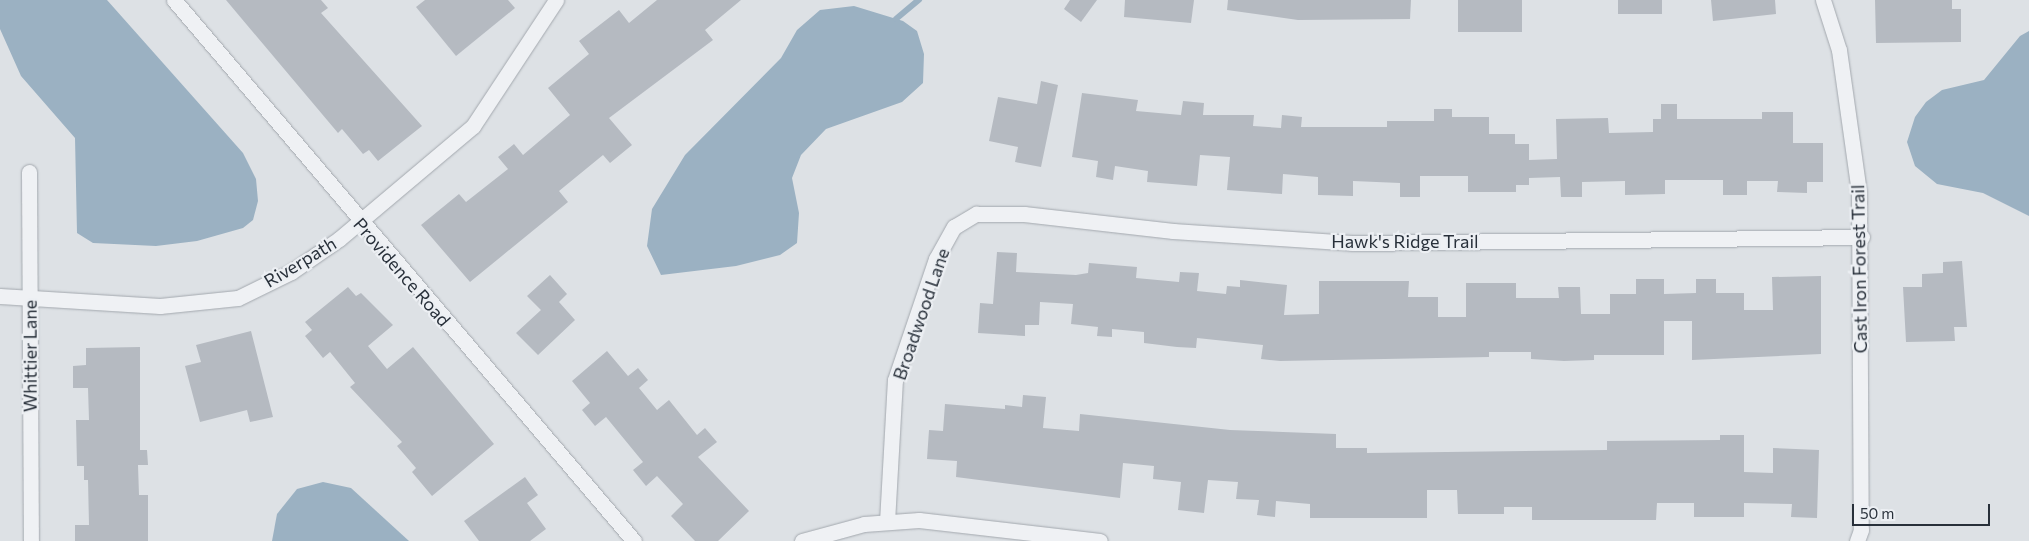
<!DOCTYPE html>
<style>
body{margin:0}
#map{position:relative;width:2029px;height:541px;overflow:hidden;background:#dde1e5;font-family:Commissioner,sans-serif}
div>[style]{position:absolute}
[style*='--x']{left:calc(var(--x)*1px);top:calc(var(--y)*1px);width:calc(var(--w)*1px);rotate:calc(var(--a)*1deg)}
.water>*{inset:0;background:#9bb1c2}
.stream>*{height:5.5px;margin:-2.75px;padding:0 2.75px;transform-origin:2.75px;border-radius:2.75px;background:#9bb1c2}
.building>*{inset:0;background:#b5bac1;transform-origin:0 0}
.roads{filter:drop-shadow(0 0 1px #a3a8ae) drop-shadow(0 0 1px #a3a8ae)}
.street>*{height:15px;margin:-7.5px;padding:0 7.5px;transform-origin:7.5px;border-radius:7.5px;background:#eff1f4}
span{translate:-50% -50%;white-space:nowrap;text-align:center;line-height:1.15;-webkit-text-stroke:4.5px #eceff3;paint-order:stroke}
.street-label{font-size:18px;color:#28303a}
.scale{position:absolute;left:1852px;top:504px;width:138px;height:22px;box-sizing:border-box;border:2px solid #28303a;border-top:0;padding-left:6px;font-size:15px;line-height:18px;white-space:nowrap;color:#28303a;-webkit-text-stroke:4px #eceff3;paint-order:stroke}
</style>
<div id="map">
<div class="water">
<i style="clip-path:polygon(0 0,107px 0,243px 153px,256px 179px,258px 201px,253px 220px,243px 228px,197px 241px,156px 246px,93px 243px,77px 233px,75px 138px,21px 76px,0 29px)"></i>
<i style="clip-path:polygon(854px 6px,903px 21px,917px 31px,924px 54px,923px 83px,902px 102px,826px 129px,801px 155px,792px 178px,799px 213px,797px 243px,780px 255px,736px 266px,661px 275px,647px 246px,652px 209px,685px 155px,781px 58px,797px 30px,820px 10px)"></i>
<i style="clip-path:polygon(2029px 31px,2029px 216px,1983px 193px,1937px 184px,1915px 166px,1907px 142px,1915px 117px,1926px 102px,1942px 90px,1984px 80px,2020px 36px)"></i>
<i style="clip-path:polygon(323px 482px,351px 488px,409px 541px,272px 541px,277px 514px,297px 489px)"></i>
</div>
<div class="stream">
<i style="--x:896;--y:19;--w:30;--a:-40"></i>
</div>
<div class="building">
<i style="clip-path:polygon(226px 0,321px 0,328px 8px,321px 13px,422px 126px,378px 161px,369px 150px,363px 154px,342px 129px,338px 133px)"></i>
<i style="clip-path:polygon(425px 0,508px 0,515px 8px,456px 56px,416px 7px)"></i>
<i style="clip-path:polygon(657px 0,741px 0,705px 30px,713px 40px,609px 118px,632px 145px,610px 163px,603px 155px,559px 191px,568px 202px,470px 282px,421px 225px,459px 194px,466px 202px,508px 169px,498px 157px,514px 144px,523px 155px,570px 115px,548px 88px,589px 54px,579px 41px,619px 10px,629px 23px)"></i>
<i style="clip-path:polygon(1070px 0,1097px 0,1081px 22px,1064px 9px)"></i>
<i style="clip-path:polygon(1125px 0,1194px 0,1191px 23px,1124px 17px)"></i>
<i style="clip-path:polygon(1228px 0,1411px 0,1410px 19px,1298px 20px,1227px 10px)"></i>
<i style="left:1458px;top:0;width:64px;height:32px"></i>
<i style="left:1618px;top:0;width:44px;height:14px"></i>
<i style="clip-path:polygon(1711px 0,1775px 0,1776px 14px,1713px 21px)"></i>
<i style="clip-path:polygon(1875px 0,1952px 0,1952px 9px,1961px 9px,1961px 42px,1876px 43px)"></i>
<i style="clip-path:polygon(1041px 81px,1058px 85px,1041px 167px,1015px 162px,1018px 147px,989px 141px,998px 97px,1037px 104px)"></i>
<i style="clip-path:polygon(1082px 93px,1138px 100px,1136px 111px,1181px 115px,1183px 101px,1204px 103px,1203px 115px,1254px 115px,1253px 126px,1281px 128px,1282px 115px,1302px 117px,1301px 127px,1387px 127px,1387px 121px,1434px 121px,1434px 109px,1452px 109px,1452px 117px,1489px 117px,1489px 134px,1515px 134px,1515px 144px,1529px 144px,1529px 160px,1557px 159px,1556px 119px,1608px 118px,1609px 133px,1653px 132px,1653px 119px,1661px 119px,1661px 104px,1677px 104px,1677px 119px,1762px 119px,1762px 112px,1793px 112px,1793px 143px,1823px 143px,1823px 182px,1807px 182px,1807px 193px,1777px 192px,1778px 181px,1747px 181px,1747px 195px,1723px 195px,1723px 180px,1665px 180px,1665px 194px,1625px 195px,1625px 181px,1582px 182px,1582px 197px,1561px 197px,1560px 177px,1529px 178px,1529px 185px,1516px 185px,1516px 192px,1468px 192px,1468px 176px,1420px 176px,1420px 197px,1400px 197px,1400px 183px,1353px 181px,1353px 196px,1318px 195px,1318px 177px,1283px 174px,1282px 194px,1227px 190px,1230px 157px,1200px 155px,1197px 186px,1147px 182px,1148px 171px,1115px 166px,1113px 180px,1096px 177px,1098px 161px,1072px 157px)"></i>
<i style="clip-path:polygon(997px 252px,1017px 253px,1016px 272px,1076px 275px,1088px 273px,1089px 263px,1137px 267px,1136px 278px,1179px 282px,1180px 272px,1199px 273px,1197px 291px,1226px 294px,1227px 286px,1240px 287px,1240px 280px,1287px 285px,1284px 315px,1319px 314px,1319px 281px,1409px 281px,1408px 297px,1438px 297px,1438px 317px,1466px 317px,1466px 283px,1516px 283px,1516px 298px,1559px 298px,1558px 287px,1580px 287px,1581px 314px,1610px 314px,1610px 294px,1636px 294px,1636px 279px,1664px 279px,1664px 294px,1696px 293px,1696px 279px,1716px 279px,1716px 293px,1744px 293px,1744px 310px,1773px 310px,1772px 277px,1821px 276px,1821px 354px,1692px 360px,1692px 321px,1664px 321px,1664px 355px,1594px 355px,1594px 360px,1564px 361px,1531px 359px,1531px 352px,1489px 352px,1489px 357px,1280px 361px,1261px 359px,1263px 345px,1197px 338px,1196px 348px,1177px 347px,1144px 343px,1144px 332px,1112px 329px,1112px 337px,1097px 336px,1098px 327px,1071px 324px,1073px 304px,1040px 302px,1039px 325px,1025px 325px,1025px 336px,978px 333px,980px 303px,993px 304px)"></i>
<i style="clip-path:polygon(1962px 261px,1967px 327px,1954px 327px,1955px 341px,1906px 342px,1903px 287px,1922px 287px,1922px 274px,1943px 273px,1943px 262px)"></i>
<i style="clip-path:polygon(550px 275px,567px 294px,559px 302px,575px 320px,538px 355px,516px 333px,541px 310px,527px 296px)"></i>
<i style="clip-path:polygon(348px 287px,356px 296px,361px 293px,393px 325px,368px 346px,387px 369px,413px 347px,494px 444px,432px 496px,412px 472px,416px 468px,397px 446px,402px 442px,350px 387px,355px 383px,330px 352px,323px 358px,305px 336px,312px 330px,305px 322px)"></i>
<i style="clip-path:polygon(251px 331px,273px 417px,250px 422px,247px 410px,200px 422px,185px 366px,201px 362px,196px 345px)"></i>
<i style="clip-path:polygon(140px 347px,140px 450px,147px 450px,148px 465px,138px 465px,139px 495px,148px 495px,148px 541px,75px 541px,75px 525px,89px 525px,88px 480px,84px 480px,84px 466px,77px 466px,76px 420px,89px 420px,88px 388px,73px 388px,73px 366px,86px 365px,86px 348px)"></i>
<i style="clip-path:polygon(607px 351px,628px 376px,638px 368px,648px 380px,639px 388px,657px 410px,669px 400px,697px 435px,705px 428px,717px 442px,698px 457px,749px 511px,718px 541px,695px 541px,671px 516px,683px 504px,657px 476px,646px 486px,633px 470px,643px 462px,606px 417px,595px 426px,582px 410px,590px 403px,572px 381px)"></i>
<i style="clip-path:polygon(1023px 395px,1046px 397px,1043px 428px,1079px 431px,1080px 414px,1230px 430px,1336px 434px,1336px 448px,1367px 448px,1367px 453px,1607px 450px,1607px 441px,1720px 440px,1720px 435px,1744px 435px,1744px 472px,1773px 473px,1773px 448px,1819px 450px,1817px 518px,1791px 517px,1792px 504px,1744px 503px,1744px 517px,1694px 517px,1694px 503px,1657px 503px,1656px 520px,1532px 520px,1532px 507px,1504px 507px,1504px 514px,1458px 514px,1457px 490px,1427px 490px,1427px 518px,1310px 518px,1310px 504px,1276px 501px,1275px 517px,1257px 515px,1259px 500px,1236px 499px,1238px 482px,1208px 480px,1204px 513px,1178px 510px,1181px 482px,1153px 479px,1154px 466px,1123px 463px,1120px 498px,956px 477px,957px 461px,927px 459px,929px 430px,943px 431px,945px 404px,1005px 409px,1005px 405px,1022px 407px)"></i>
<i style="clip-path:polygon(525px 477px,538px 495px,527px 503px,546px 529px,530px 541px,479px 541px,464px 521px)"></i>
</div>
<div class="roads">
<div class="street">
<i style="--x:174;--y:0;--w:710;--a:49.63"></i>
<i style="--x:1823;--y:0;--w:52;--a:72.3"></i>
<i style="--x:1839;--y:50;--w:143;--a:82"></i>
<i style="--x:1859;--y:192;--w:338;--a:89.7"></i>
<i style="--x:1861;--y:530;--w:12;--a:110"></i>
<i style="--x:29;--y:172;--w:369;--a:89.7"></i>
<i style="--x:0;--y:296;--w:160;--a:3.6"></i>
<i style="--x:160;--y:306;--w:78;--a:-5.9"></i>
<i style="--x:238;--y:298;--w:59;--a:-26.1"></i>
<i style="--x:291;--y:272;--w:58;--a:-34.5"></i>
<i style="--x:339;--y:239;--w:175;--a:-40.1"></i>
<i style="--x:473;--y:126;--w:151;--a:-56.6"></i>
<i style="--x:887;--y:522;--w:142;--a:-86.8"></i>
<i style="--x:895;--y:380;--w:128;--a:-71.3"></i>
<i style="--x:936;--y:259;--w:37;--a:-61"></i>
<i style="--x:954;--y:227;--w:26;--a:-31"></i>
<i style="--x:976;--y:214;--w:48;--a:0"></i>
<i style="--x:1024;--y:214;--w:150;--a:6.5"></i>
<i style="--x:1173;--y:231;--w:179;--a:3.8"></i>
<i style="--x:1352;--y:243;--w:510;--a:-0.67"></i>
<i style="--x:802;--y:541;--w:64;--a:-15.3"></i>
<i style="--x:864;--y:524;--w:55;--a:-4.2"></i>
<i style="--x:919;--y:520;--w:182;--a:6.6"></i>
</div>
</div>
<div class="street-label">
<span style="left:1405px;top:241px">Hawk's Ridge Trail</span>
<span style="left:300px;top:262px;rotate:-31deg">Riverpath</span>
<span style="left:1859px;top:269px;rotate:-91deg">Cast Iron Forest Trail</span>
<span style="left:402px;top:272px;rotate:49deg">Providence Road</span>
<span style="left:921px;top:314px;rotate:-71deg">Broadwood Lane</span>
<span style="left:30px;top:356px;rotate:-90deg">Whittier Lane</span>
</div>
<div class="scale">50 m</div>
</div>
